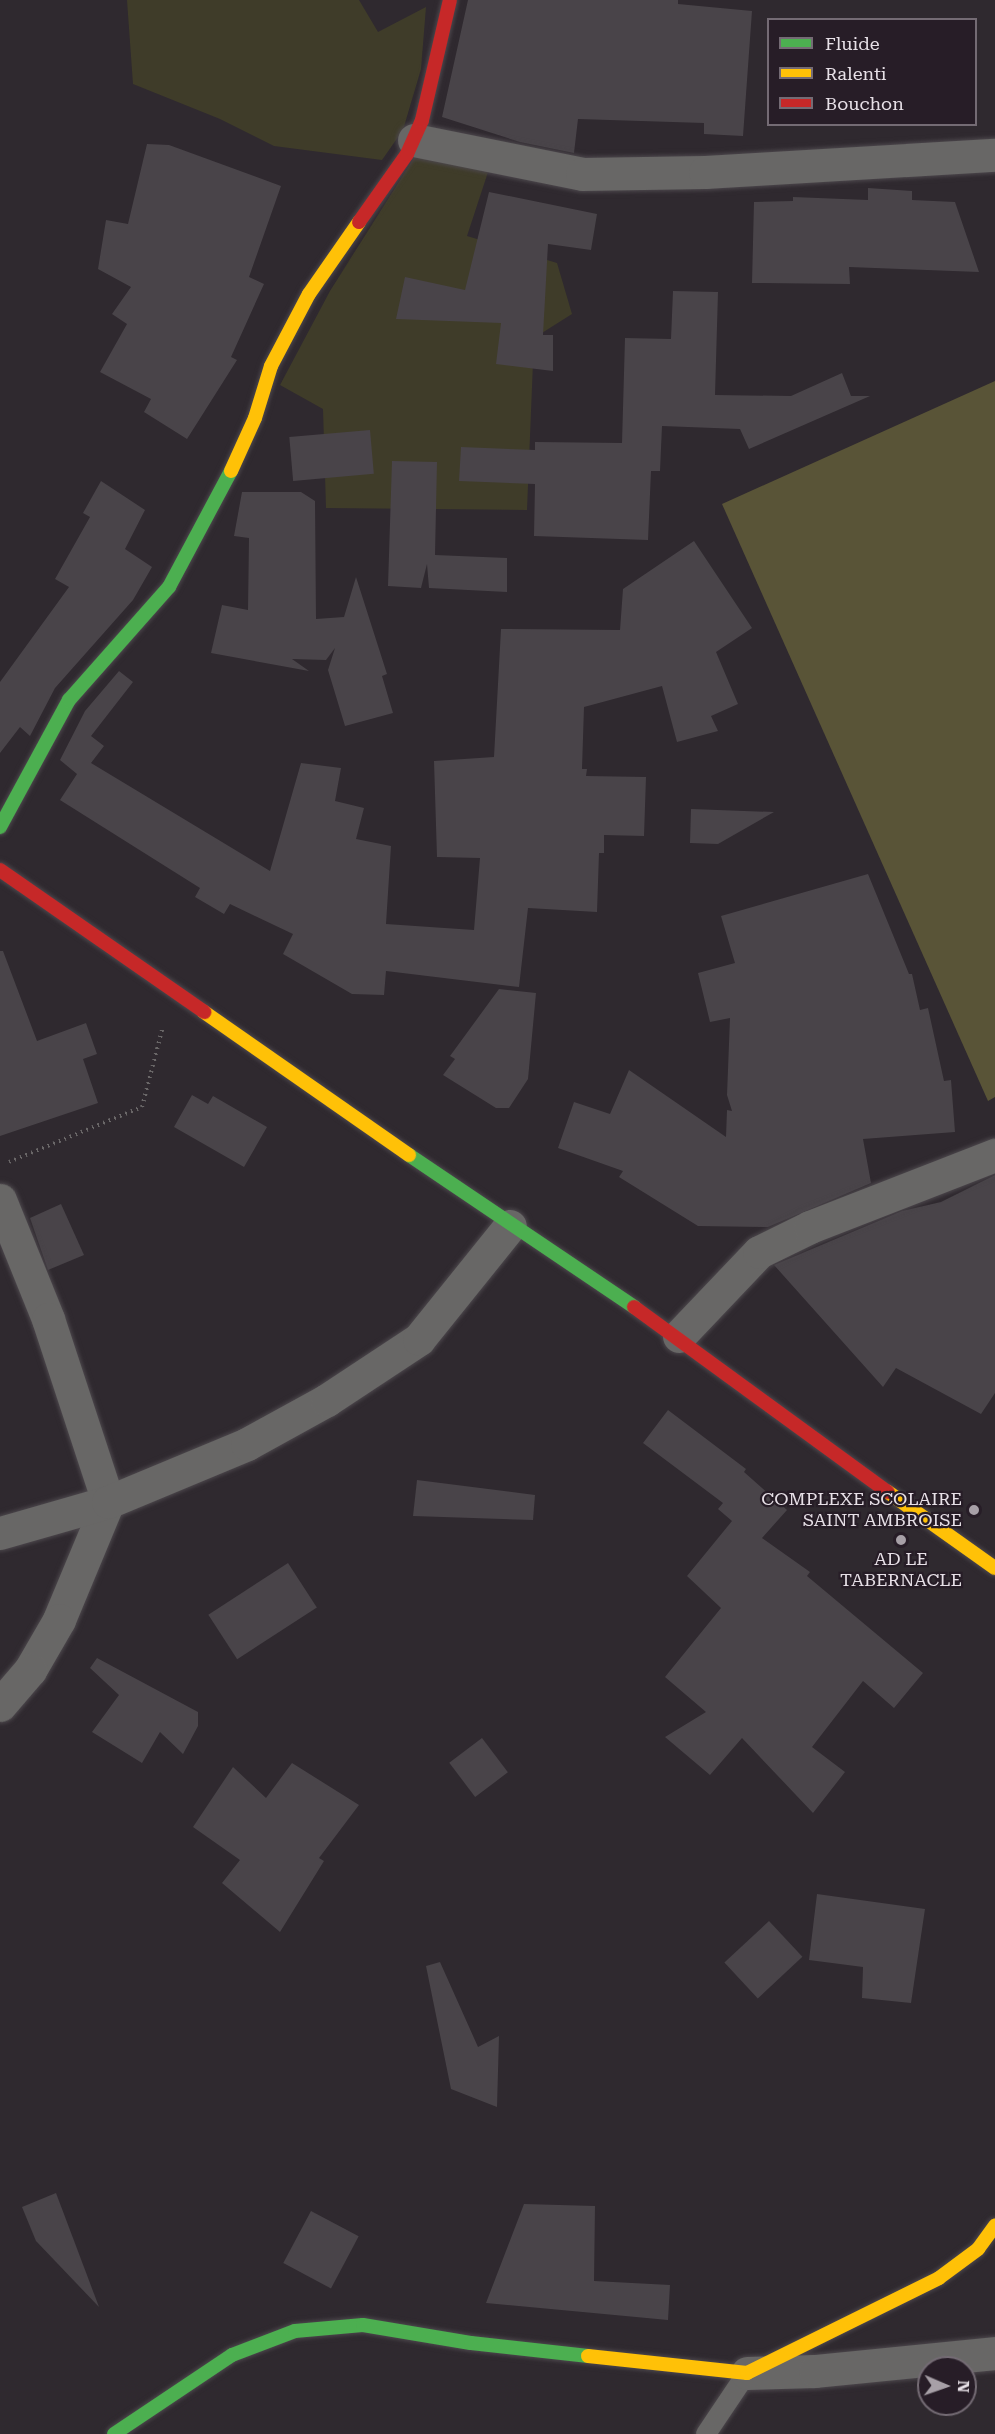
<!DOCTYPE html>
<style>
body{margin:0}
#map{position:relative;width:995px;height:2434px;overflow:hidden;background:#2f292f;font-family:"Roboto Serif",serif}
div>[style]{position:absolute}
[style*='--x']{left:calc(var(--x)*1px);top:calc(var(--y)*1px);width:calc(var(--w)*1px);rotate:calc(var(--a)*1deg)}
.green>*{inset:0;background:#3f3c29}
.forest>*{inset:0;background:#595437}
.building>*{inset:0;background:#494449;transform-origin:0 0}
.path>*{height:4px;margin-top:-2px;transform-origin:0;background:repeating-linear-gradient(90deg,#6a6768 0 1.5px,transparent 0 6px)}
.roads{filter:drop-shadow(0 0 2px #4c474c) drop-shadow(0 0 2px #4c474c)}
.lane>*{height:20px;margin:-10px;padding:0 10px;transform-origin:10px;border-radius:10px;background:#686766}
.street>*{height:33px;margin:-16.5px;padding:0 16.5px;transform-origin:16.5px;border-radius:16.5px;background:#686766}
.fast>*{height:14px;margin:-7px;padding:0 7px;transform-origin:7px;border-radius:7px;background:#4caf50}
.slow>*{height:14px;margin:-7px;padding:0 7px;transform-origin:7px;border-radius:7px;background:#ffc107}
.jam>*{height:14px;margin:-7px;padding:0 7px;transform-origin:7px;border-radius:7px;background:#c62828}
.dots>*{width:16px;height:16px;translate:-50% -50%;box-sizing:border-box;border:3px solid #271d27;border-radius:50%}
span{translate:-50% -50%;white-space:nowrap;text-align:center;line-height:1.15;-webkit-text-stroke:4.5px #271d27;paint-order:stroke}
.poi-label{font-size:18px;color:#e7e0e7}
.right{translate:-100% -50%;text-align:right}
.legend{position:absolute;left:767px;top:18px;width:210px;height:108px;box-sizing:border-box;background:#271d27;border:2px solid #746b74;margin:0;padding:8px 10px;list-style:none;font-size:18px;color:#e7e0e7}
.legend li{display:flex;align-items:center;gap:12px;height:30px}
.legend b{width:30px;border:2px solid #746b74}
.north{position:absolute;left:917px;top:2356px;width:60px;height:60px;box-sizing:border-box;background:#271d27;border:2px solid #746b74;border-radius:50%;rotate:92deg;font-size:16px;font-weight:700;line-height:24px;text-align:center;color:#e7e0e7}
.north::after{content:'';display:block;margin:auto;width:21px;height:27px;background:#a7a0a7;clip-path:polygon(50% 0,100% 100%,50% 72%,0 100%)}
</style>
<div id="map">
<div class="green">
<i style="clip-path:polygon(127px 0,359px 0,378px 32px,426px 7px,421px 69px,403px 130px,382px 160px,274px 146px,220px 119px,133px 84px)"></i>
<i style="clip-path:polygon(419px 150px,490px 166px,467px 236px,557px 263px,572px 314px,534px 338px,527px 510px,326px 508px,323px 409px,280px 385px,330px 291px)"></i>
</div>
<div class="forest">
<i style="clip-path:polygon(995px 381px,995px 1097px,988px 1101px,722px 504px)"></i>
</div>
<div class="building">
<i style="clip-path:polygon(468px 0,678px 0,678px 4px,752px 11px,743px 136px,704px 134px,704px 123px,578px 119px,574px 153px,520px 142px,442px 117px)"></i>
<i style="clip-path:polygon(147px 144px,169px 145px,281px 186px,249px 277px,264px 284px,231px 357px,237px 360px,187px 439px,144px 412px,151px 399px,100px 372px,127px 324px,112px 314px,131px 287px,98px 269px,106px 220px,128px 224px)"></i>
<i style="clip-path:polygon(868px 188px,912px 191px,912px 200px,955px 202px,979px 272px,849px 267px,850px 284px,752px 283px,754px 202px,793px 201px,793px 197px,868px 200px)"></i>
<i style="clip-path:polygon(489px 192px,597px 214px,591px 250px,548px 244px,543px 335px,553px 335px,553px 371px,496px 364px,501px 323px,396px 319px,405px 277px,465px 290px)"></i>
<i style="clip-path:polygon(673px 291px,718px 292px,715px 395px,791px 396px,842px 373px,851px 396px,870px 396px,749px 449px,740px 429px,662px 426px,660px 471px,651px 471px,648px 540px,534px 536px,535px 484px,459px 481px,461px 447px,535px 450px,535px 442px,622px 443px,625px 338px,671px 339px)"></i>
<i style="left:370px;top:430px;width:44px;height:81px;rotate:85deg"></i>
<i style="clip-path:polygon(392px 461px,437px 462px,435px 555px,507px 558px,507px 592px,429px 588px,427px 564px,421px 588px,388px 586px)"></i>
<i style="clip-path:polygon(101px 481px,145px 510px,125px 549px,152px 567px,133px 600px,55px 688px,30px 736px,20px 727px,0 753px,0 682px,69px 587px,55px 579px,90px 517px,83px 513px)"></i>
<i style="clip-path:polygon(242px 492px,301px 492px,315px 501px,316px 619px,344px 617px,356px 577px,387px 674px,382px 676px,393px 713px,345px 726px,328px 670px,335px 648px,326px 660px,292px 659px,309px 671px,211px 653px,222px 605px,248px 610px,249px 538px,234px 536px)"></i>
<i style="clip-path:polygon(694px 541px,752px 628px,716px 652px,738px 704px,711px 716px,718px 731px,677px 742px,662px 686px,584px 707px,582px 769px,587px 769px,586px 776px,646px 777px,644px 836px,604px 835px,604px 853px,599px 853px,597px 912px,528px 908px,519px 987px,386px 971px,384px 995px,352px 994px,283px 954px,293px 934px,230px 904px,224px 914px,195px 897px,200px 888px,60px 800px,77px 774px,60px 760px,85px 711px,119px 671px,133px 682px,91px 736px,104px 746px,91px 763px,270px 871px,301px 763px,341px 768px,335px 801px,364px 808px,356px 839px,391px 846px,386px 924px,474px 930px,480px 858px,437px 857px,434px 761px,494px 757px,501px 629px,620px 630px,623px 589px)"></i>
<i style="clip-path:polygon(691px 809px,774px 812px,718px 844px,690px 843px)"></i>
<i style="clip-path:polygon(868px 874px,909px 974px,912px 974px,920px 1010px,928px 1008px,944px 1081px,951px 1080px,955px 1132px,863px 1139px,871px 1183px,768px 1227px,698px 1226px,619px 1177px,623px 1171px,558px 1148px,574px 1102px,610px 1114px,629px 1070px,726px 1137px,727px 1110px,732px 1111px,727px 1095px,730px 1018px,710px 1022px,698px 973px,735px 963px,721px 916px)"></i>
<i style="clip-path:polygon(0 951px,3px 951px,37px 1041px,86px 1023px,97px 1054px,83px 1059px,98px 1103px,0 1136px)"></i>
<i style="clip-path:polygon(499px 989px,536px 993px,528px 1079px,509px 1108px,496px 1108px,443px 1075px,455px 1059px,450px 1056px)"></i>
<i style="clip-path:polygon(192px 1095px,208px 1104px,213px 1096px,267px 1127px,244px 1167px,174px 1127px)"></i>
<i style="clip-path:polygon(995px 1175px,995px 1393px,981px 1414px,896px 1368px,883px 1387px,774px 1265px,902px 1211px,941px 1202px)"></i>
<i style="clip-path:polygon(61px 1204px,84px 1255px,48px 1270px,30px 1218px)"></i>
<i style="clip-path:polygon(668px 1410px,746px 1469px,744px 1472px,787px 1510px,762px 1538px,810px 1572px,807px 1576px,923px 1673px,894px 1708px,863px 1681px,812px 1747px,845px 1772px,813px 1813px,742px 1738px,710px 1775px,665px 1737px,706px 1712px,665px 1677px,721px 1608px,687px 1576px,732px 1521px,718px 1509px,723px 1503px,643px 1443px)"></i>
<i style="clip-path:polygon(417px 1480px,535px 1495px,533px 1520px,413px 1516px)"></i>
<i style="left:288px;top:1563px;width:53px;height:95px;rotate:57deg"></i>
<i style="clip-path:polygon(97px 1658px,198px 1712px,198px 1726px,183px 1754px,160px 1732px,142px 1763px,92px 1732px,119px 1695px,90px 1668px)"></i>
<i style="left:482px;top:1738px;width:43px;height:41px;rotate:53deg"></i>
<i style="clip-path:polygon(292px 1763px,359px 1805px,319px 1858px,324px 1861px,280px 1932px,222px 1883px,240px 1860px,193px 1827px,233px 1767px,266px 1798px)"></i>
<i style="clip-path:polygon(817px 1894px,925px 1909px,911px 2003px,862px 1998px,863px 1967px,809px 1960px)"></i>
<i style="left:769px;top:1921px;width:49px;height:61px;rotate:47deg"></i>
<i style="clip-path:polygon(440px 1962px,478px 2047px,499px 2036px,497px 2107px,451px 2089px,426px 1966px)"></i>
<i style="clip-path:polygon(56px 2193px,99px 2307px,36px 2241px,22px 2207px)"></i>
<i style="clip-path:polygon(524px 2204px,595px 2206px,594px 2281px,670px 2285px,668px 2320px,486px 2303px)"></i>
<i style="left:311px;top:2211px;width:54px;height:59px;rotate:28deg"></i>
</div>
<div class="path">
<i style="--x:9;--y:1162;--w:144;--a:-22.5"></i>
<i style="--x:142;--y:1107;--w:80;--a:-75.4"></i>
</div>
<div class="roads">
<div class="lane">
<i style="--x:706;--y:2434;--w:73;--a:-56.1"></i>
</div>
<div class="street">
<i style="--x:414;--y:140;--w:171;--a:11.4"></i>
<i style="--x:582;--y:174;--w:123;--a:-0.9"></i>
<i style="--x:705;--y:172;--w:290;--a:-3.4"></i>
<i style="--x:0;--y:1200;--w:128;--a:68"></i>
<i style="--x:48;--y:1319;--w:193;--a:71.8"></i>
<i style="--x:108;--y:1502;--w:128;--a:112.6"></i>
<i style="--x:59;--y:1620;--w:58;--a:120.1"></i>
<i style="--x:30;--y:1670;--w:46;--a:130.6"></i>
<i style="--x:679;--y:1336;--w:116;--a:-46.4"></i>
<i style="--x:759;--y:1252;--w:57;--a:-26.1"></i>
<i style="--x:810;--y:1227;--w:199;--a:-21.3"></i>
<i style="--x:0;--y:1533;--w:112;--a:-16"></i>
<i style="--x:108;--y:1502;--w:151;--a:-22.6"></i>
<i style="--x:247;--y:1444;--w:91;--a:-28.8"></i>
<i style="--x:327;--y:1400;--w:110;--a:-33.5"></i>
<i style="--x:419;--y:1339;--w:145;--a:-51.2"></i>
<i style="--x:747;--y:2373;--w:68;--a:-1.7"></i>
<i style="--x:815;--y:2371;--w:181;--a:-5.7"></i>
</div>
<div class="fast">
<i style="--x:0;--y:827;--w:145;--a:-61.5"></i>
<i style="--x:69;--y:700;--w:151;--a:-48.5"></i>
<i style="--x:169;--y:587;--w:132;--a:-61.9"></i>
<i style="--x:409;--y:1155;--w:272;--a:34"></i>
<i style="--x:114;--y:2434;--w:142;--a:-33.8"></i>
<i style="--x:232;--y:2355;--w:67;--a:-20.9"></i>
<i style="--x:295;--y:2331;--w:68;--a:-5"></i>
<i style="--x:363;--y:2325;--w:109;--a:9.5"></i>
<i style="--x:471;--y:2343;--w:118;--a:6.3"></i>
</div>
<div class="slow">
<i style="--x:231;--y:471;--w:58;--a:-65.6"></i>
<i style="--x:255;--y:418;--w:54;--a:-72.9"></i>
<i style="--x:271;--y:366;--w:81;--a:-62.2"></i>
<i style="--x:309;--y:294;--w:88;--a:-55.2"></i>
<i style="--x:204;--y:1012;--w:250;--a:34.9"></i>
<i style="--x:888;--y:1492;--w:131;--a:35.4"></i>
<i style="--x:588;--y:2356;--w:160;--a:6.1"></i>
<i style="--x:747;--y:2373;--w:214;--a:-26.3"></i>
<i style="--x:939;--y:2278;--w:49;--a:-36.6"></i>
<i style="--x:978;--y:2249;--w:29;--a:-54"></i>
</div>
<div class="jam">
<i style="--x:359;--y:222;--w:83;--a:-54.8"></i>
<i style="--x:407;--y:154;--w:37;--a:-66"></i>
<i style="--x:422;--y:120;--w:123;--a:-76.9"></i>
<i style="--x:0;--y:870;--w:249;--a:34.8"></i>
<i style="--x:634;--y:1307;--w:314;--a:36.1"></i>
</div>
</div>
<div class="dots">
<i style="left:974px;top:1510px;background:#a7a0a7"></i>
<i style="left:901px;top:1540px;background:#a7a0a7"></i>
</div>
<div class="poi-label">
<span class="right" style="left:962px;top:1510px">COMPLEXE SCOLAIRE<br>SAINT AMBROISE</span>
<span style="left:901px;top:1570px">AD LE<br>TABERNACLE</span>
</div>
<ul class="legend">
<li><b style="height:8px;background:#4caf50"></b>Fluide</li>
<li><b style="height:8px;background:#ffc107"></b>Ralenti</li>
<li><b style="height:8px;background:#c62828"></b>Bouchon</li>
</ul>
<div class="north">N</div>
</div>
